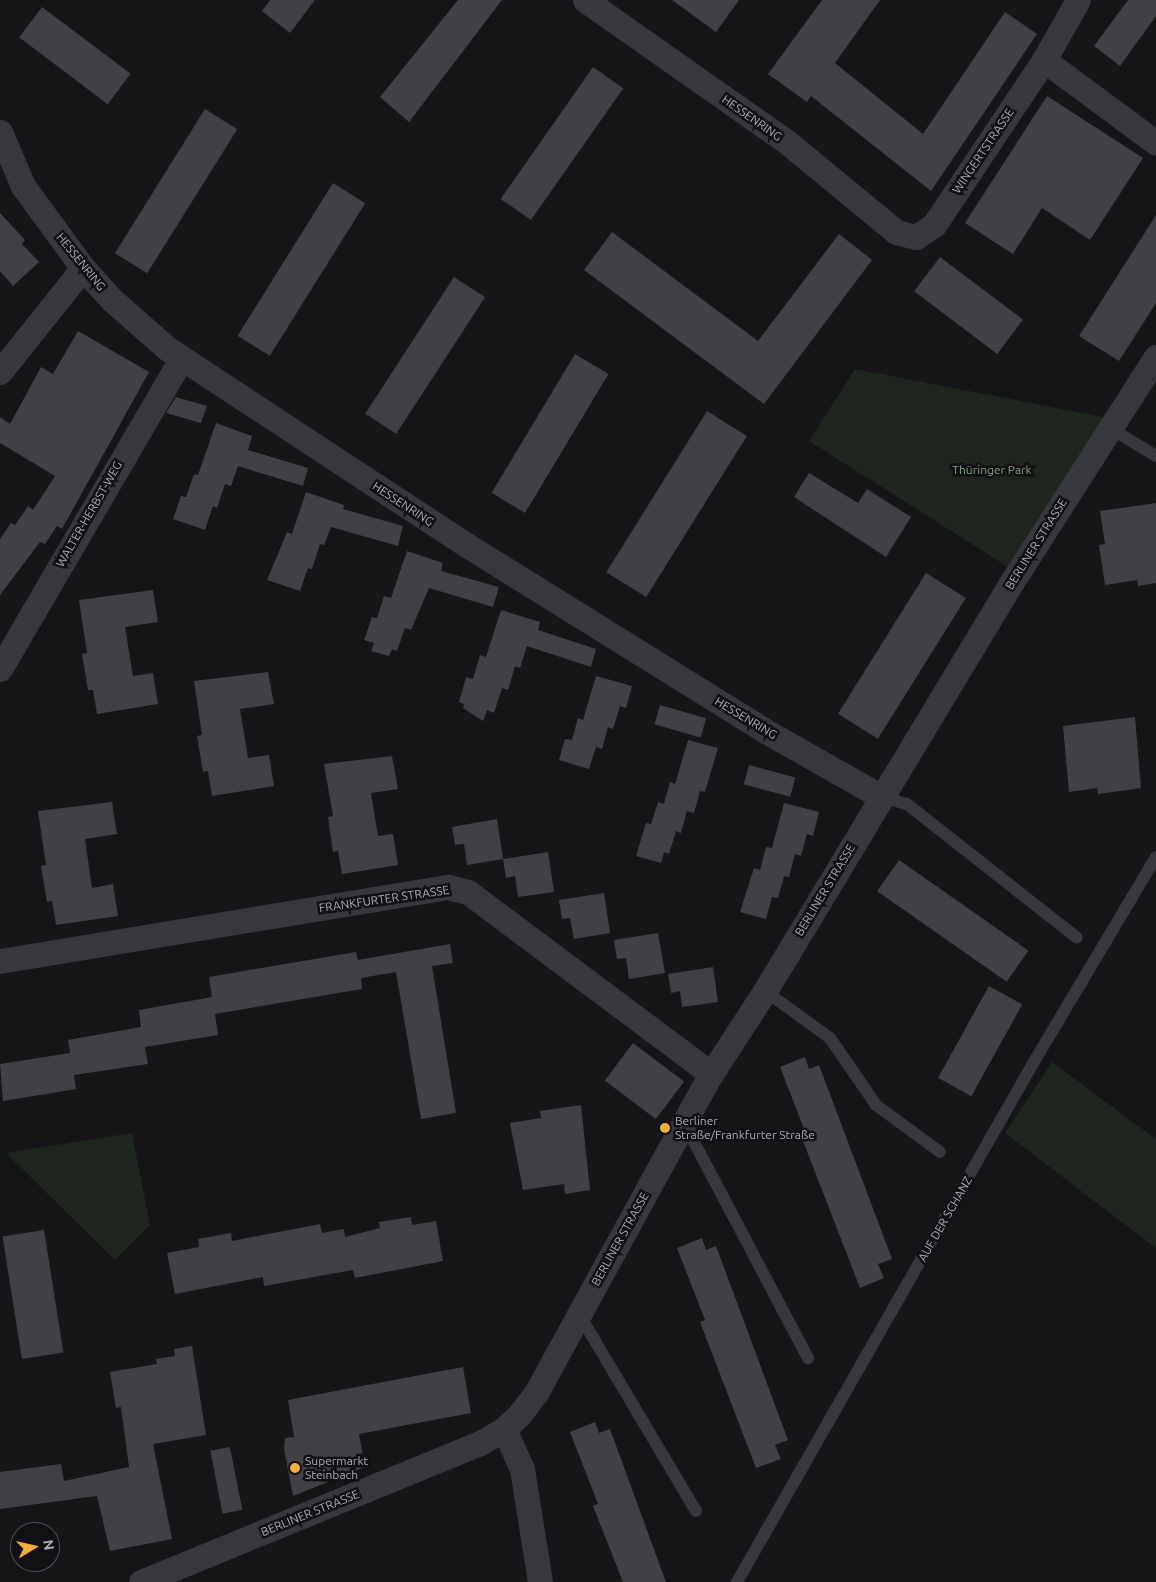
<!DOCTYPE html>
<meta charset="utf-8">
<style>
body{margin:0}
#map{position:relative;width:1156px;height:1582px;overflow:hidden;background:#161618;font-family:Ubuntu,sans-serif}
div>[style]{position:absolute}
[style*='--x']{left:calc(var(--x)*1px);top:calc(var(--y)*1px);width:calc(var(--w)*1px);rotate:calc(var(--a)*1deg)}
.green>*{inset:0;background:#1e261f}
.building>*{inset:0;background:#404145;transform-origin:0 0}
.lane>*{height:12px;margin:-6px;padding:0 6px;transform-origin:6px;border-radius:6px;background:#37383d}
.street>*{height:25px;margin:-12.5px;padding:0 12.5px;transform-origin:12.5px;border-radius:12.5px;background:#37383d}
.dots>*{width:14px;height:14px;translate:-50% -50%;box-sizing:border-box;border:2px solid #111113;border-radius:50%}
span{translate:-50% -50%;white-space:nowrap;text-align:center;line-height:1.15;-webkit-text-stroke:5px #111113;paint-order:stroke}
.street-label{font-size:12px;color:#a8adb8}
.park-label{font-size:12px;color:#7fa381}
.poi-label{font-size:12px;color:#a8adb8}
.left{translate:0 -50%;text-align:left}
.north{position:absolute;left:10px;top:1522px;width:50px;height:50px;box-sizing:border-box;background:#111113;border:1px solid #4d4f55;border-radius:50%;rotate:81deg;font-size:14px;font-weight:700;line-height:20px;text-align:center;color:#a8adb8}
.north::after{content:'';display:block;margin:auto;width:18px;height:22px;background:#f2b134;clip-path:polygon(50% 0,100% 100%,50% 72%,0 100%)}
</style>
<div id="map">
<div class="green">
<i style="clip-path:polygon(855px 369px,1113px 419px,1016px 572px,809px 441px)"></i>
<i style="clip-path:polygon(1052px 1062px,1156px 1139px,1156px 1248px,1005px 1133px)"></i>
<i style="clip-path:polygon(132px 1133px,150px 1225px,115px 1260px,6px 1153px)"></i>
</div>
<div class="building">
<i style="clip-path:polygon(270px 0,315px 0,290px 33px,262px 11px)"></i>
<i style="clip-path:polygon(458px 0,502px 0,409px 122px,380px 97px)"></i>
<i style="clip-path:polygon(672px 0,739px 0,716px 32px)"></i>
<i style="clip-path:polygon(822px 0,880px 0,835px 63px,923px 134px,1005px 12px,1037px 34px,931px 191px,811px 96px,807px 102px,768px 74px)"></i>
<i style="clip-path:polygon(1128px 0,1156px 0,1156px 16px,1120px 66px,1094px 46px)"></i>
<i style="left:42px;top:7px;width:111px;height:38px;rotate:37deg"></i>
<i style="left:593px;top:67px;width:37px;height:161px;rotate:35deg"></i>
<i style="clip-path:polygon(1047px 96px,1143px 158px,1090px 240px,1042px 208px,1013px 254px,965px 223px)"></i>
<i style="left:205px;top:109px;width:38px;height:170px;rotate:32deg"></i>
<i style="left:333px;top:183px;width:38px;height:180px;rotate:32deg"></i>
<i style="clip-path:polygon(0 213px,25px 240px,22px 244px,39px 262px,13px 286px,0 271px)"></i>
<i style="clip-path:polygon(1156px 215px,1156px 303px,1119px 361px,1079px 336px)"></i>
<i style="clip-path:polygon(612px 232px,758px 341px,839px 234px,872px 260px,764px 404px,584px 270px)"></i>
<i style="left:940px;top:257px;width:104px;height:43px;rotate:37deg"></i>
<i style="left:454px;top:277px;width:37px;height:163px;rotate:33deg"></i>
<i style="clip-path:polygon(78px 331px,149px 372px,62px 529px,57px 526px,45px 544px,40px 542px,0 595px,0 539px,11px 523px,15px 525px,28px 506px,33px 510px,55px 476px,0 443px,0 417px,10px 424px,41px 367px,53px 374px)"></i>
<i style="left:575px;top:354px;width:39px;height:162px;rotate:31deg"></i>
<i style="clip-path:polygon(176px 397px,207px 406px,201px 423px,166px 413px)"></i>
<i style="left:707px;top:411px;width:47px;height:190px;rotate:32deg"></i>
<i style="clip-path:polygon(216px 423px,252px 436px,248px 450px,308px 468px,303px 486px,238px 466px,231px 486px,225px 484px,217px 508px,213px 506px,205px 530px,173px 519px,181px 496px,186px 497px,194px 474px,198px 475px)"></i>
<i style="clip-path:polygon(809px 473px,858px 503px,867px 489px,911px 517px,886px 557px,794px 497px)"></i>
<i style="clip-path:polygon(306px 492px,344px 505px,343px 509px,403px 526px,398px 546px,331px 527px,324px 545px,320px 544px,312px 569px,308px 568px,300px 591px,267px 580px,287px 532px,292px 534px)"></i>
<i style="clip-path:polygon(1156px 503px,1156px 583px,1138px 586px,1137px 580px,1105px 585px,1099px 545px,1105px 544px,1100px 511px)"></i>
<i style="clip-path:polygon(407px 551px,443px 563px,441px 571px,499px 587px,493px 607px,429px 588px,411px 630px,405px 628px,397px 651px,392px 649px,389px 656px,371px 651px,374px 643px,364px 640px,372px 617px,377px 618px,384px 596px,391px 598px)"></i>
<i style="left:926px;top:573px;width:47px;height:166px;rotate:32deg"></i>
<i style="clip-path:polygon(153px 590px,158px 622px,125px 627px,133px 676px,153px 673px,158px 704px,97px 714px,93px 690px,88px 690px,82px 654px,87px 653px,79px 600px)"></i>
<i style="clip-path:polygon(501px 610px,540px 622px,538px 630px,596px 649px,591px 667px,527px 646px,520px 668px,515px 666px,508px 690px,502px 688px,494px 713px,487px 710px,483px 721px,463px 708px,464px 704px,459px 702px,466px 677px,473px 679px,480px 655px,486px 657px)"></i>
<i style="clip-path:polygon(268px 672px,274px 704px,240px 709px,248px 758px,269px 755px,274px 786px,212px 796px,208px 771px,203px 772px,197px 736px,202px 735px,194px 681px)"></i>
<i style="clip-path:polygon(596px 676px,632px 686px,626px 708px,620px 706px,613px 729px,608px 727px,602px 749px,596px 747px,589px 769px,559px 760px,565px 739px,572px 740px,578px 718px,583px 720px)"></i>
<i style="left:660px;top:705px;width:48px;height:20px;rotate:16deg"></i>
<i style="clip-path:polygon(1135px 717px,1141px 788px,1098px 794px,1097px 788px,1069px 792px,1063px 726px)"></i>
<i style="clip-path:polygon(688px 740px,718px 748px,705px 792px,700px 791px,694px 813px,687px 811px,681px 833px,676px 831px,669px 854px,664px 852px,661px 863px,636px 856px,646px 823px,651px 824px,658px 802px,664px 804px,670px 782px,675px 784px)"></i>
<i style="clip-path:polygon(392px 756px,398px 789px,371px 793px,378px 836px,393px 834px,398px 865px,342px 874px,338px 851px,333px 852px,328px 817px,333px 816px,324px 764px)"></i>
<i style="left:749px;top:765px;width:48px;height:20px;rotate:15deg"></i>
<i style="clip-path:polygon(112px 802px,117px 834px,85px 839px,92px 888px,113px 884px,118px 916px,56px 925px,52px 901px,47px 902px,41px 866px,46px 865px,38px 811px)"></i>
<i style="clip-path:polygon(784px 803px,819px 812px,813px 836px,807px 834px,801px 856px,795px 854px,789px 877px,784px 876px,778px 898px,772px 897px,766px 919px,740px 912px,754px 868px,760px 870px,766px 847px,772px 848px)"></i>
<i style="clip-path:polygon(497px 819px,503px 859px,467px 865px,464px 844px,455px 845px,452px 827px)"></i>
<i style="clip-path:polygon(548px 852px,554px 892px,518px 897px,515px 876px,506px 878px,503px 859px)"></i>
<i style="left:899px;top:860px;width:158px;height:38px;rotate:35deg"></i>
<i style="clip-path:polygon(604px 893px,610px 933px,574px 939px,570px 918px,562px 919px,559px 900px)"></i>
<i style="clip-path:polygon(658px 933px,665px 973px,629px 979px,626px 958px,617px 959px,614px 940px)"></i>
<i style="clip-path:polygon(450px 944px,453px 963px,432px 966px,456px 1113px,421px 1119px,396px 972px,361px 978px,362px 989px,215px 1014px,218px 1035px,145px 1047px,148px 1064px,74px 1075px,76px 1089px,3px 1101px,0 1064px,70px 1053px,68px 1040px,141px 1027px,139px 1010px,212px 997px,209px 977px,356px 952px,358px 960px)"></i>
<i style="clip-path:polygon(713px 967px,718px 1002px,682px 1007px,680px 991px,671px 993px,668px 974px)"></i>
<i style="left:989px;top:986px;width:38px;height:105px;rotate:29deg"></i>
<i style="left:633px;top:1043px;width:64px;height:47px;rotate:37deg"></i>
<i style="clip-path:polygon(805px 1057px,809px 1069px,819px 1065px,892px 1259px,878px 1264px,884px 1278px,860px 1288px,803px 1141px,808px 1139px,780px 1067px)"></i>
<i style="clip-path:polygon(581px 1105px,590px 1190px,565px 1194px,564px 1184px,523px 1190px,510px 1123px,541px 1118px,540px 1111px)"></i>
<i style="clip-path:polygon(411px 1217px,412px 1225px,436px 1221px,443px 1261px,355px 1278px,353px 1270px,264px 1286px,263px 1277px,175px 1294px,167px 1253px,199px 1247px,198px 1239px,231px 1233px,232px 1241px,320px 1224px,322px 1233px,344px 1229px,345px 1237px,380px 1228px,379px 1222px)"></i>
<i style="left:44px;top:1230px;width:124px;height:42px;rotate:81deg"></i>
<i style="clip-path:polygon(702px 1238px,706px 1250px,716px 1246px,788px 1440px,775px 1445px,781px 1459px,756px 1468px,700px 1322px,705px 1320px,677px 1248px)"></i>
<i style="clip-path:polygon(192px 1346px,206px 1435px,153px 1444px,172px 1539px,110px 1551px,97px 1496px,0 1509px,0 1472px,61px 1464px,64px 1481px,129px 1467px,121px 1407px,116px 1408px,110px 1372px,157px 1364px,156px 1359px,175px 1356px,174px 1349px)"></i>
<i style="clip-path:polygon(463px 1367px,471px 1413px,359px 1434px,365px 1467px,293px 1496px,284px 1449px,285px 1438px,294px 1437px,288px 1400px)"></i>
<i style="clip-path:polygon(595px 1422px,599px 1433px,610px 1429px,666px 1582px,623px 1582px,593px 1506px,598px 1504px,570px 1432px)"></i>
<i style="left:230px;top:1447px;width:64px;height:20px;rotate:79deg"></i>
</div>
<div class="lane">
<i style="--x:1110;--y:428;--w:54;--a:31.3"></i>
<i style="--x:880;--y:796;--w:28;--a:17"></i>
<i style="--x:907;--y:804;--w:216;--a:38.2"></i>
<i style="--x:765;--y:991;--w:80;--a:35.9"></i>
<i style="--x:830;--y:1038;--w:81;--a:55.5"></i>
<i style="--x:876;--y:1105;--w:79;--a:36.3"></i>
<i style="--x:684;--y:1123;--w:266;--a:62.2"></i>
<i style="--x:579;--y:1314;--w:229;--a:59.3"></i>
<i style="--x:737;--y:1582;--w:601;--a:-60.28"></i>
<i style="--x:1035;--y:1060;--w:236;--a:-59.2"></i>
</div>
<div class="street">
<i style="--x:585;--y:0;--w:247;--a:35.1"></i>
<i style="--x:787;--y:142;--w:141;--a:39.5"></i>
<i style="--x:896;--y:232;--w:21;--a:14"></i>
<i style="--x:916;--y:237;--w:22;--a:-34"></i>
<i style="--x:934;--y:225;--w:198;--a:-56.3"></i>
<i style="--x:1044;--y:60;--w:69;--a:-60.5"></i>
<i style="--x:1044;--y:60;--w:139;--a:36.5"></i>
<i style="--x:0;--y:132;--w:59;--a:66.9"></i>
<i style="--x:23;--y:186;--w:102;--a:53.8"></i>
<i style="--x:83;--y:268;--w:43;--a:47.8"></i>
<i style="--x:112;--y:300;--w:74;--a:41.2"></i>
<i style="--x:168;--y:349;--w:355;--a:33.3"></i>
<i style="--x:465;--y:544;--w:350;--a:31.9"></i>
<i style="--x:762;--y:729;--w:136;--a:29.6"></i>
<i style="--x:0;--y:372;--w:133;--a:-51.4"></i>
<i style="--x:0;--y:669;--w:359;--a:-59.7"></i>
<i style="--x:0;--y:961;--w:454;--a:-9.4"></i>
<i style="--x:448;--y:887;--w:21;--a:14"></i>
<i style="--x:468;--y:892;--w:304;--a:36.8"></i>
<i style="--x:504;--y:1429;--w:44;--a:65.8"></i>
<i style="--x:522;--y:1469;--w:114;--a:80.9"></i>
<i style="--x:141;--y:1582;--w:366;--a:-22.3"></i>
<i style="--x:480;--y:1443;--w:28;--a:-30"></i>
<i style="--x:504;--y:1429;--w:22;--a:-43"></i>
<i style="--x:520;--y:1414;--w:26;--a:-53"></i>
<i style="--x:536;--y:1393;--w:364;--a:-61.3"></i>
<i style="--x:711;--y:1074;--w:99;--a:-57"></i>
<i style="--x:765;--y:991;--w:487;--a:-58.9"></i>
<i style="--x:1017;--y:574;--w:258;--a:-57.4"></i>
</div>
<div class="dots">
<i style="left:665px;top:1128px;background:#f2b134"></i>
<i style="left:295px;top:1468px;background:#f2b134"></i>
</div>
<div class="street-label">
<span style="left:752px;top:118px;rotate:35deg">HESSENRING</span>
<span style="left:983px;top:151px;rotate:-56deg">WINGERTSTRASSE</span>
<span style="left:81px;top:262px;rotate:51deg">HESSENRING</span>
<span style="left:403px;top:504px;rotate:33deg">HESSENRING</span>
<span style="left:89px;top:514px;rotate:-60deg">WALTER-HERBST-WEG</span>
<span style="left:1036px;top:544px;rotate:-58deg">BERLINER STRASSE</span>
<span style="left:746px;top:718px;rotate:31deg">HESSENRING</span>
<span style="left:825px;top:890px;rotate:-59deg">BERLINER STRASSE</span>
<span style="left:384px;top:899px;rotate:-8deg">FRANKFURTER STRASSE</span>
<span style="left:945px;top:1219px;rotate:-60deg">AUF DER SCHANZ</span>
<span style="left:620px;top:1239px;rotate:-61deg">BERLINER STRASSE</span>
<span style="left:310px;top:1513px;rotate:-22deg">BERLINER STRASSE</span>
</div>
<div class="park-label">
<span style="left:992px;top:470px">Thüringer Park</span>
</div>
<div class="poi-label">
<span class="left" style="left:675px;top:1128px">Berliner<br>Straße/Frankfurter Straße</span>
<span class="left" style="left:305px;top:1468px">Supermarkt<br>Steinbach</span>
</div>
<div class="north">N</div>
</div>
